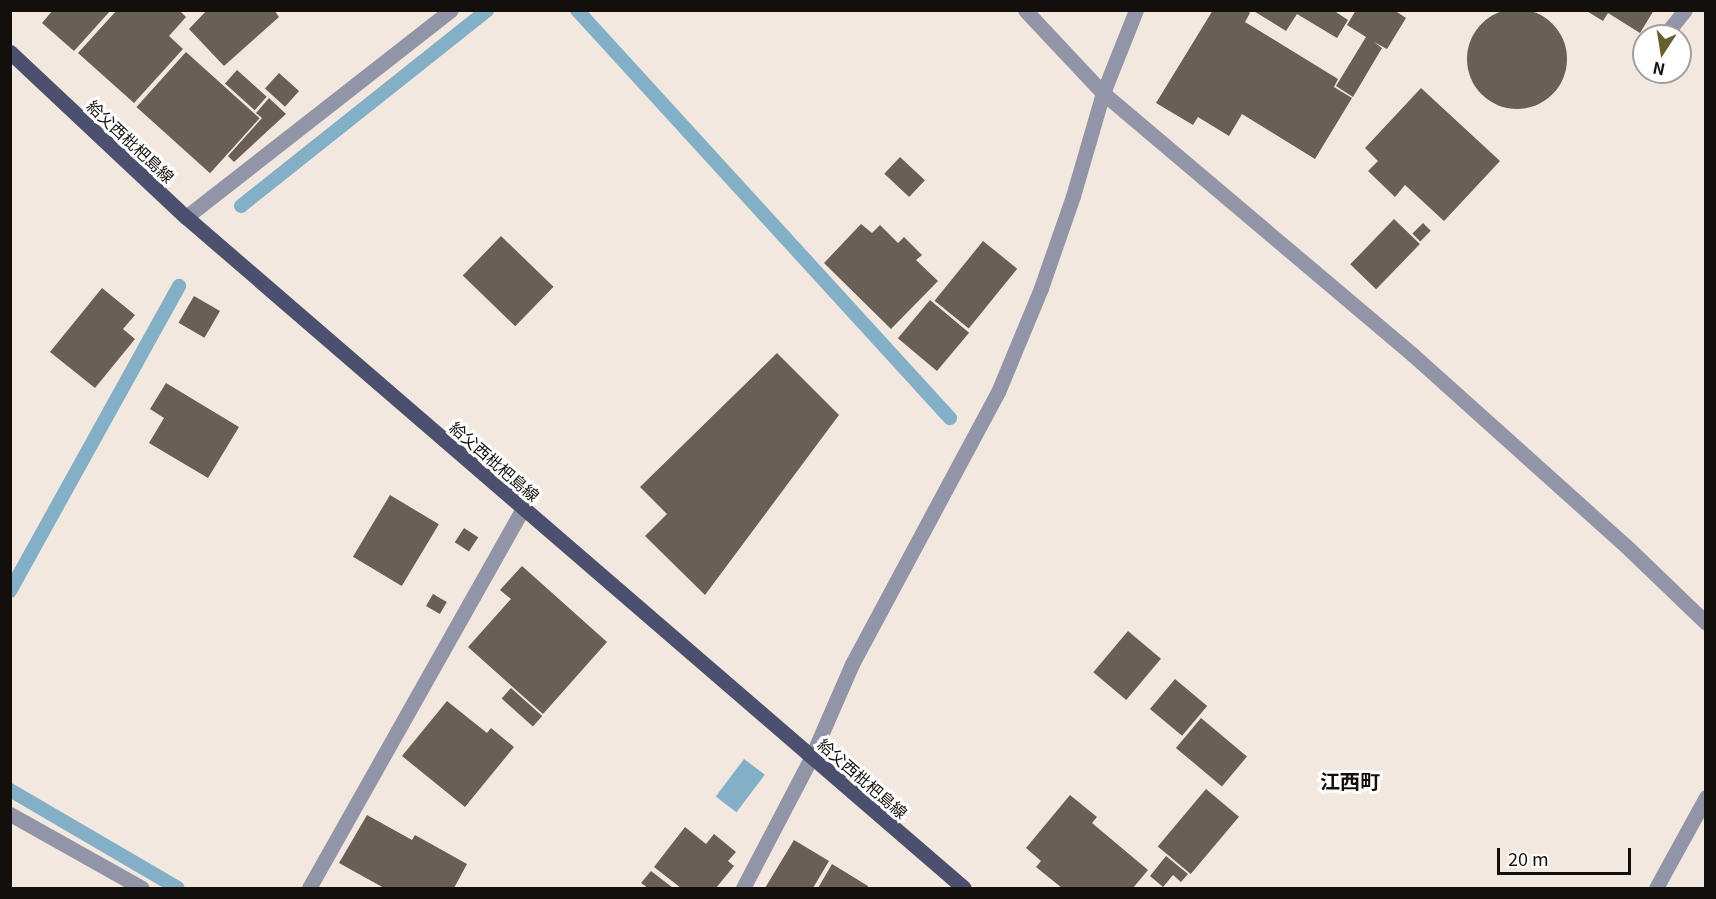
<!DOCTYPE html>
<meta charset="utf-8">
<style>
body{margin:0}
#map{position:relative;width:1716px;height:899px;overflow:hidden;background:#f3e8df;font-family:Georgia,"Noto Sans JP",serif}
div>[style]{position:absolute}
[style*='--x']{left:calc(var(--x)*1px);top:calc(var(--y)*1px);width:calc(var(--w)*1px);rotate:calc(var(--a)*1deg)}
.water>*{inset:0;background:#83b0c6;transform-origin:0 0}
.stream>*{height:14px;margin:-7px;padding:0 7px;transform-origin:7px;border-radius:7px;background:#83b0c6}
.building>*{inset:0;background:#685f57;transform-origin:0 0}
.round{border-radius:50%}
.minor>*{height:15px;margin:-7.5px;padding:0 7.5px;transform-origin:7.5px;border-radius:7.5px;background:#9295a7}
.major>*{height:15px;margin:-7.5px;padding:0 7.5px;transform-origin:7.5px;border-radius:7.5px;background:#4a506d}
span{translate:-50% -50%;white-space:nowrap;text-align:center;line-height:1.15;-webkit-text-stroke:6px #fff;paint-order:stroke}
.street-label{font-size:16px;color:#130f0c}
.quarter-label{font-size:20px;color:#130f0c;font-weight:700}
.frame{position:absolute;inset:0;border:12px solid #130f0c;pointer-events:none}
.north{position:absolute;left:1632px;top:24px;width:60px;height:60px;box-sizing:border-box;background:#fff;border:2px solid #a19f9e;border-radius:50%;rotate:192deg;font-size:16px;font-weight:700;line-height:24px;text-align:center;color:#130f0c}
.north::after{content:'';display:block;margin:auto;width:21px;height:27px;background:#69602c;clip-path:polygon(50% 0,100% 100%,50% 72%,0 100%)}
.scale{position:absolute;left:1497px;top:848px;width:134px;height:27px;box-sizing:border-box;border:3px solid #130f0c;border-top:0;padding-left:8px;font-size:18px;line-height:21px;white-space:nowrap;color:#130f0c;-webkit-text-stroke:4px #fff;paint-order:stroke}
</style>
<div id="map">
<div class="water">
<i style="left:744px;top:759px;width:26px;height:47px;rotate:37deg"></i>
</div>
<div class="stream">
<i style="--x:577;--y:10;--w:553;--a:47.57"></i>
<i style="--x:241;--y:206;--w:315;--a:-38.5"></i>
<i style="--x:10;--y:591;--w:349;--a:-61"></i>
<i style="--x:10;--y:790;--w:194;--a:30.3"></i>
</div>
<div class="building">
<i class="round" style="left:1467px;top:9px;width:100px;height:100px"></i>
<i style="clip-path:polygon(53px 10px,111px 10px,74px 51px,42px 23px)"></i>
<i style="clip-path:polygon(117px 10px,179px 10px,186px 17px,169px 36px,183px 49px,134px 103px,78px 53px)"></i>
<i style="clip-path:polygon(207px 10px,274px 10px,279px 17px,224px 66px,189px 29px)"></i>
<i style="clip-path:polygon(1213px 10px,1246px 10px,1250px 13px,1245px 22px,1338px 79px,1334px 87px,1352px 98px,1315px 159px,1242px 114px,1229px 136px,1198px 117px,1193px 125px,1156px 103px)"></i>
<i style="clip-path:polygon(1252px 10px,1333px 10px,1348px 20px,1337px 38px,1297px 14px,1286px 31px)"></i>
<i style="clip-path:polygon(1356px 10px,1394px 10px,1406px 18px,1387px 49px,1374px 42px,1382px 48px,1353px 97px,1336px 86px,1366px 37px,1347px 25px)"></i>
<i style="clip-path:polygon(1585px 10px,1654px 10px,1640px 33px,1608px 13px,1603px 21px)"></i>
<i style="left:186px;top:52px;width:99px;height:74px;rotate:42deg"></i>
<i style="left:237px;top:70px;width:40px;height:18px;rotate:42deg"></i>
<i style="left:279px;top:73px;width:27px;height:21px;rotate:42deg"></i>
<i style="clip-path:polygon(1421px 88px,1500px 161px,1444px 221px,1405px 185px,1395px 197px,1368px 171px,1378px 161px,1365px 148px)"></i>
<i style="clip-path:polygon(269px 98px,286px 114px,234px 162px,228px 156px,262px 118px,256px 113px)"></i>
<i style="left:900px;top:157px;width:34px;height:23px;rotate:43deg"></i>
<i style="left:1394px;top:219px;width:36px;height:63px;rotate:44deg"></i>
<i style="left:1423px;top:223px;width:11px;height:15px;rotate:45deg"></i>
<i style="clip-path:polygon(861px 224px,872px 233px,880px 225px,898px 243px,904px 237px,922px 255px,916px 260px,938px 281px,891px 329px,824px 263px)"></i>
<i style="left:501px;top:236px;width:73px;height:55px;rotate:44deg"></i>
<i style="left:983px;top:241px;width:44px;height:77px;rotate:39deg"></i>
<i style="clip-path:polygon(102px 288px,135px 315px,123px 329px,135px 339px,95px 388px,50px 352px)"></i>
<i style="left:194px;top:296px;width:30px;height:31px;rotate:30deg"></i>
<i style="left:930px;top:300px;width:51px;height:50px;rotate:40deg"></i>
<i style="clip-path:polygon(777px 353px,839px 415px,705px 595px,645px 536px,667px 514px,640px 487px)"></i>
<i style="clip-path:polygon(166px 383px,239px 427px,208px 478px,149px 443px,164px 418px,150px 409px)"></i>
<i style="left:390px;top:495px;width:57px;height:72px;rotate:31deg"></i>
<i style="left:464px;top:528px;width:17px;height:17px;rotate:33deg"></i>
<i style="clip-path:polygon(522px 566px,607px 642px,543px 714px,468px 647px,511px 599px,500px 590px)"></i>
<i style="left:433px;top:594px;width:16px;height:14px;rotate:30deg"></i>
<i style="left:1128px;top:631px;width:43px;height:54px;rotate:40deg"></i>
<i style="left:1175px;top:679px;width:42px;height:39px;rotate:40deg"></i>
<i style="left:511px;top:688px;width:42px;height:14px;rotate:42deg"></i>
<i style="clip-path:polygon(447px 701px,487px 733px,491px 728px,514px 747px,465px 807px,402px 756px)"></i>
<i style="left:1201px;top:718px;width:60px;height:39px;rotate:40deg"></i>
<i style="left:1206px;top:789px;width:43px;height:75px;rotate:40deg"></i>
<i style="clip-path:polygon(1070px 795px,1097px 817px,1092px 823px,1148px 870px,1133px 888px,1062px 888px,1036px 867px,1041px 861px,1026px 848px)"></i>
<i style="clip-path:polygon(367px 815px,412px 840px,415px 835px,467px 864px,454px 888px,384px 888px,339px 863px)"></i>
<i style="clip-path:polygon(685px 827px,706px 844px,714px 834px,736px 852px,728px 861px,734px 866px,716px 888px,681px 888px,654px 867px)"></i>
<i style="clip-path:polygon(794px 840px,829px 861px,813px 888px,765px 888px)"></i>
<i style="clip-path:polygon(1166px 856px,1188px 874px,1181px 882px,1173px 875px,1163px 887px,1150px 876px)"></i>
<i style="clip-path:polygon(832px 864px,868px 886px,867px 888px,818px 888px)"></i>
<i style="clip-path:polygon(651px 871px,673px 888px,648px 888px,641px 883px)"></i>
</div>
<div class="minor">
<i style="--x:1025;--y:10;--w:114;--a:46.8"></i>
<i style="--x:1103;--y:93;--w:406;--a:40.2"></i>
<i style="--x:1413;--y:355;--w:286;--a:41.9"></i>
<i style="--x:1626;--y:546;--w:111;--a:43.9"></i>
<i style="--x:1664;--y:36;--w:33;--a:-51"></i>
<i style="--x:186;--y:217;--w:336;--a:-38"></i>
<i style="--x:10;--y:814;--w:151;--a:29.3"></i>
<i style="--x:309;--y:888;--w:436;--a:-60.6"></i>
<i style="--x:743;--y:888;--w:147;--a:-62.4"></i>
<i style="--x:811;--y:758;--w:103;--a:-66.4"></i>
<i style="--x:852;--y:664;--w:309;--a:-61.8"></i>
<i style="--x:998;--y:392;--w:113;--a:-67.5"></i>
<i style="--x:1041;--y:288;--w:97;--a:-70.8"></i>
<i style="--x:1073;--y:196;--w:107;--a:-73.8"></i>
<i style="--x:1103;--y:93;--w:89;--a:-68.3"></i>
<i style="--x:1656;--y:888;--w:104;--a:-61.2"></i>
</div>
<div class="major">
<i style="--x:10;--y:52;--w:241;--a:43.2"></i>
<i style="--x:186;--y:217;--w:1027;--a:40.78"></i>
</div>
<div class="street-label">
<span style="left:131px;top:141px;rotate:43deg">給父西枇杷島線</span>
<span style="left:495px;top:461px;rotate:41deg">給父西枇杷島線</span>
<span style="left:863px;top:778px;rotate:41deg">給父西枇杷島線</span>
</div>
<div class="quarter-label">
<span style="left:1350px;top:780px">江西町</span>
</div>
<div class="frame"></div>
<div class="north">N</div>
<div class="scale">20 m</div>
</div>
